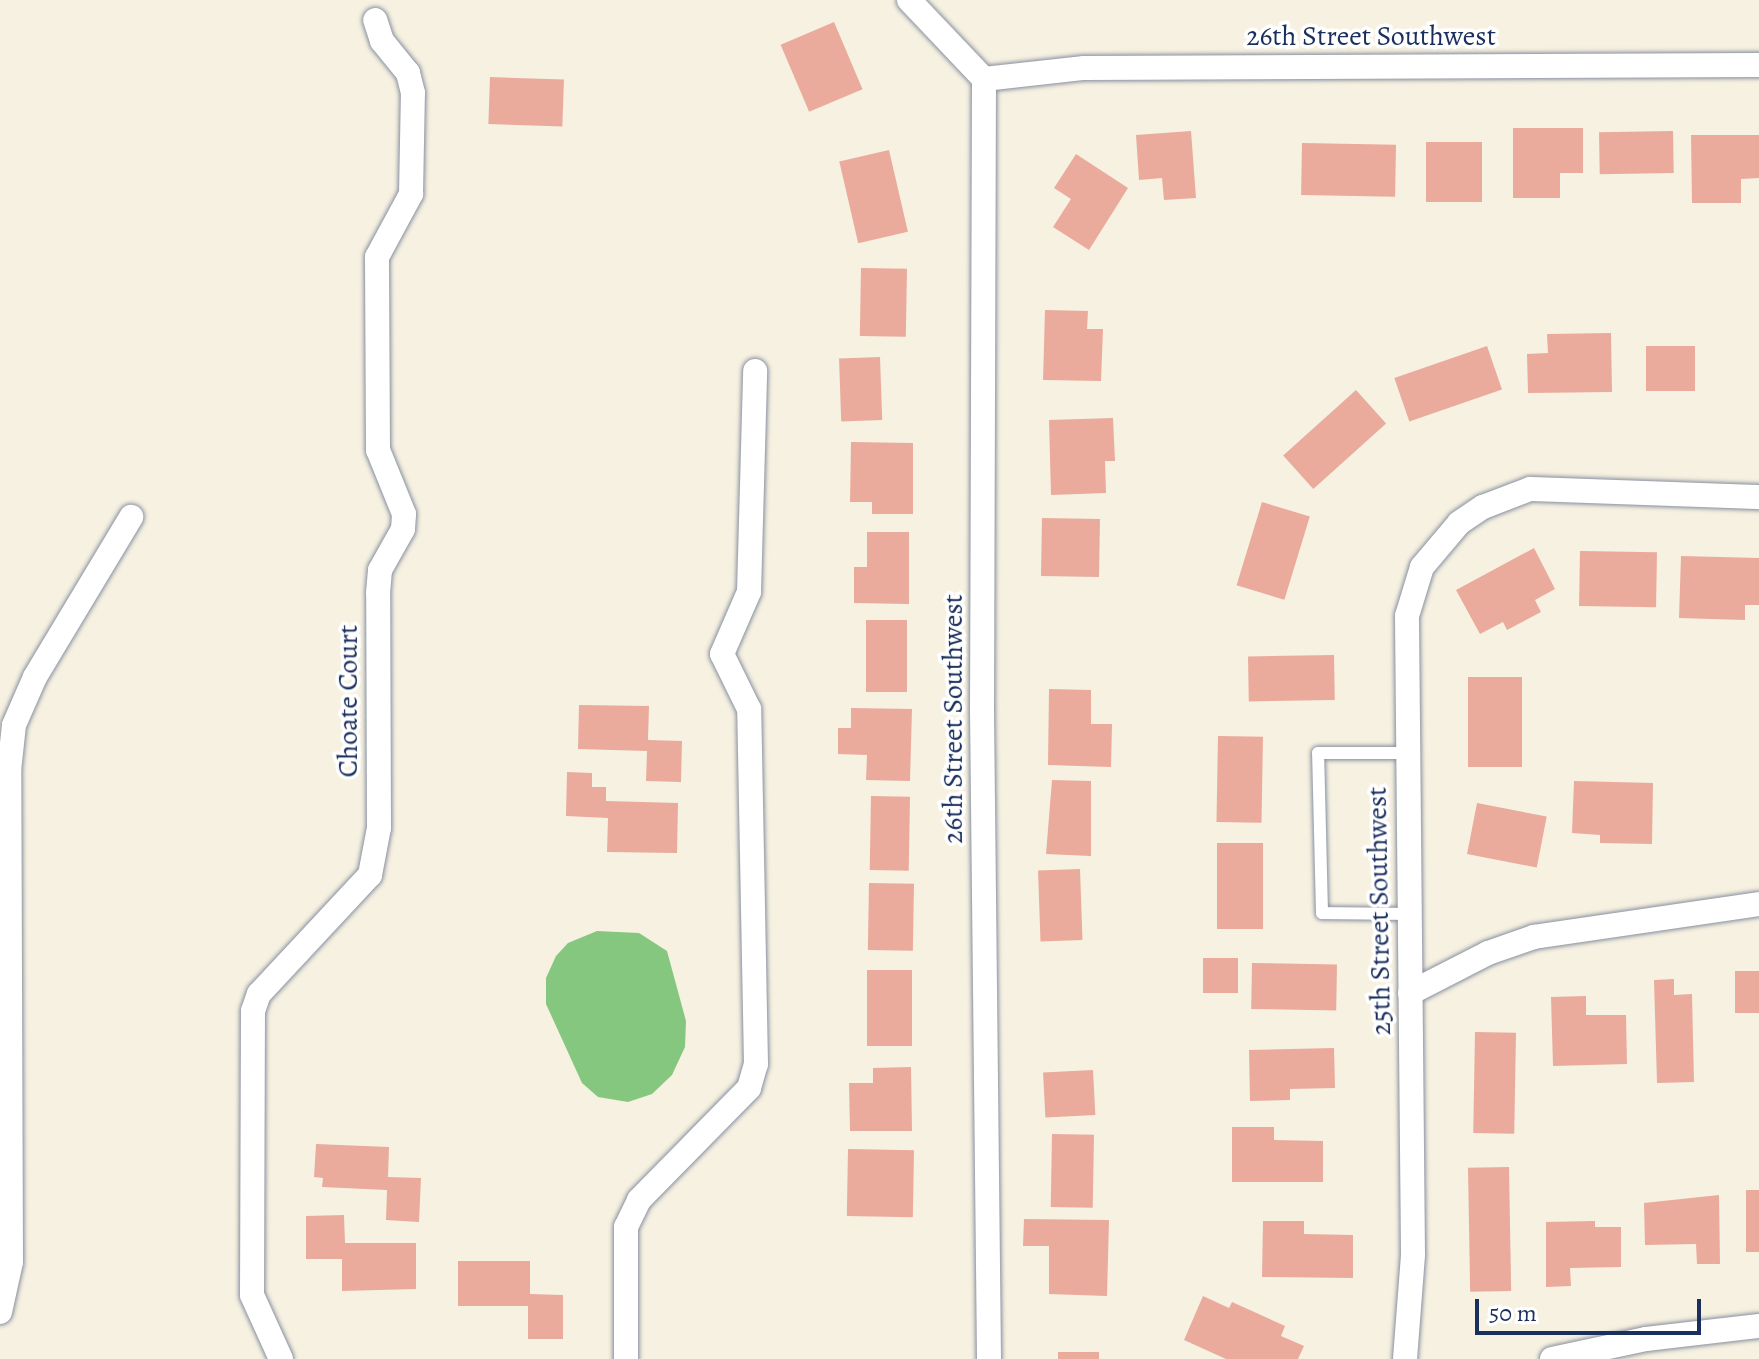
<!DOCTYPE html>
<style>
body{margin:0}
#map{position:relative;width:1759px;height:1359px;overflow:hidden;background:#f6f1e1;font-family:Alegreya,serif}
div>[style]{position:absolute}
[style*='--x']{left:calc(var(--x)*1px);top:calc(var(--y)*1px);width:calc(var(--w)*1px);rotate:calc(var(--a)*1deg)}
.green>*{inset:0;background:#86c77f}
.building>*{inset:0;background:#eaab9d;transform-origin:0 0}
.roads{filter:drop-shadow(0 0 2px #8890a0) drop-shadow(0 0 2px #8890a0)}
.service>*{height:12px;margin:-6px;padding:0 6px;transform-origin:6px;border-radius:6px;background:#fff}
.minor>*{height:24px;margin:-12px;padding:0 12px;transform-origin:12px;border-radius:12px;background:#fff}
span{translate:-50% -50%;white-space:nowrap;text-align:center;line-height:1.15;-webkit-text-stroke:7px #fff;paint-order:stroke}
.street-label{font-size:28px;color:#1b2f5e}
.scale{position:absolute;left:1475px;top:1299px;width:226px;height:36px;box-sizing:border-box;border:4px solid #1b2f5e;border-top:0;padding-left:10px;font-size:24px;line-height:28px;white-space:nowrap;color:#1b2f5e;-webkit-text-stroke:6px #fff;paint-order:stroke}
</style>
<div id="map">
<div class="green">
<i style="clip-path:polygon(597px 931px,639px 933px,667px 951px,686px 1021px,685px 1047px,672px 1075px,652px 1094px,628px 1102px,598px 1097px,582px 1083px,546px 1004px,546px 978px,556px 956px,568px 943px)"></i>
</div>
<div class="building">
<i style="left:834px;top:22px;width:73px;height:58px;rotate:67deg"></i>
<i style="left:490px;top:77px;width:74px;height:47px;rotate:2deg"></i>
<i style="clip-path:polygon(1513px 128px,1583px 128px,1583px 173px,1560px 173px,1560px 198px,1513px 198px)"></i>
<i style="clip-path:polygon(1191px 131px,1196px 198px,1164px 200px,1162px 178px,1139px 180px,1136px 135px)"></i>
<i style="left:1673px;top:131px;width:42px;height:74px;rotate:89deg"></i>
<i style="clip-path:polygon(1691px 135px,1759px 135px,1759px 178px,1741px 179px,1741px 203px,1692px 203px)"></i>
<i style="left:1426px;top:142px;width:56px;height:60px"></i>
<i style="left:1302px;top:143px;width:94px;height:52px;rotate:1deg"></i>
<i style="left:889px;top:150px;width:84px;height:51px;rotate:77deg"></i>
<i style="clip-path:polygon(1076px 154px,1128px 188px,1089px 250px,1053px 227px,1071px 199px,1054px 188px)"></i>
<i style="left:861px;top:268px;width:46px;height:68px;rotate:1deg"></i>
<i style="clip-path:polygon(1045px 310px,1088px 311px,1087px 329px,1103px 329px,1101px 381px,1043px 380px)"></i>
<i style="clip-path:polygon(1611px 333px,1612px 392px,1528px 393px,1527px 354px,1548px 353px,1547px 334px)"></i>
<i style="left:1487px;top:346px;width:46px;height:98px;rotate:71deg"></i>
<i style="left:1646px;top:346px;width:49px;height:45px"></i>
<i style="left:880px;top:357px;width:63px;height:41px;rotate:88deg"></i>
<i style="left:1356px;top:390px;width:45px;height:98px;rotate:48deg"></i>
<i style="clip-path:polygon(1113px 418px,1115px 461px,1105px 461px,1106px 493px,1051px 495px,1049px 420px)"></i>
<i style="clip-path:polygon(851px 442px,913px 443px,913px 514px,872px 514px,872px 502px,850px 502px)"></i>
<i style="left:1262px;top:502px;width:50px;height:87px;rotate:17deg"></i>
<i style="left:1042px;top:518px;width:58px;height:58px;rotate:1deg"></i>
<i style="clip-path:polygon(867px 532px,909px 532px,909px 604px,854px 603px,854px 567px,867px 567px)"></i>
<i style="clip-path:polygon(1534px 548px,1555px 589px,1535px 600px,1541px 612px,1507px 630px,1503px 622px,1480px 634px,1456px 590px)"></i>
<i style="left:1580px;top:551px;width:77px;height:55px;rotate:1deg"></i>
<i style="clip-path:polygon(1681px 556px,1759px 558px,1759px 605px,1745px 605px,1745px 620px,1679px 618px)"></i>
<i style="left:866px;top:620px;width:41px;height:72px"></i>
<i style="left:1334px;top:655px;width:45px;height:86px;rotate:89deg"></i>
<i style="left:1468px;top:677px;width:54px;height:90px"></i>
<i style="clip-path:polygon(1049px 689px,1091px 690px,1091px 724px,1112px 724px,1111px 767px,1048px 765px)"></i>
<i style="clip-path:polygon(579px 705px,649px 706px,648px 740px,682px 741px,681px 782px,646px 781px,647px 751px,578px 749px)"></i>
<i style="clip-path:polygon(851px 708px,912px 709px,910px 781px,866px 780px,867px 755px,838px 754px,838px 728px,851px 728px)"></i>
<i style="left:1218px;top:736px;width:45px;height:86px;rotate:1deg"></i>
<i style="clip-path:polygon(567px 772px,592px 773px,592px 787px,606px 787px,606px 801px,678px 803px,677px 853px,607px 852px,608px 818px,566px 816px)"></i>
<i style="clip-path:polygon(1052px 780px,1091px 781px,1091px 856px,1046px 854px)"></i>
<i style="clip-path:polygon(1574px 781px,1653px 783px,1652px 844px,1600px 843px,1600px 835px,1572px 833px)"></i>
<i style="left:871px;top:796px;width:39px;height:74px;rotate:1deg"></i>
<i style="left:1477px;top:803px;width:71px;height:52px;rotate:11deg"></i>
<i style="left:1217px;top:843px;width:46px;height:86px"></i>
<i style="left:1080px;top:869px;width:71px;height:42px;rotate:88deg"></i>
<i style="left:869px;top:883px;width:45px;height:67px;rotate:1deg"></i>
<i style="left:1203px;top:958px;width:35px;height:35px"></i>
<i style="left:1252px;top:963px;width:85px;height:46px;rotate:1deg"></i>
<i style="left:867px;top:970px;width:45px;height:76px"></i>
<i style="left:1759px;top:971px;width:42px;height:24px;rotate:90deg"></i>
<i style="clip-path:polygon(1674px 979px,1674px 995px,1692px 994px,1694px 1082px,1657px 1083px,1654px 980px)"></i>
<i style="clip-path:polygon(1586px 996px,1586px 1015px,1626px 1015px,1627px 1064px,1553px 1066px,1551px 997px)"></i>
<i style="left:1475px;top:1032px;width:41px;height:101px;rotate:1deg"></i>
<i style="clip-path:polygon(1334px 1048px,1335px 1088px,1290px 1089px,1290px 1100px,1250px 1101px,1249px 1050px)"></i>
<i style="clip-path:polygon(911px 1067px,912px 1131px,850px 1131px,849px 1083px,873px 1083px,873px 1068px)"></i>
<i style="left:1093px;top:1070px;width:45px;height:50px;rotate:87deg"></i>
<i style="clip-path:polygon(1232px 1127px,1274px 1127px,1274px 1140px,1323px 1141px,1323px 1182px,1232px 1182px)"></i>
<i style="left:1052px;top:1134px;width:42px;height:73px;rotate:1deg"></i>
<i style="clip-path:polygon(316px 1144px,389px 1147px,388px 1177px,421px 1178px,419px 1222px,386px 1220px,387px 1190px,322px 1187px,323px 1178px,314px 1177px)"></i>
<i style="left:848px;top:1149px;width:66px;height:67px;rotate:1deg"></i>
<i style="left:1509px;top:1167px;width:124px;height:41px;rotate:89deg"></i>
<i style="left:1746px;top:1190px;width:13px;height:62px"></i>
<i style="clip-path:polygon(1719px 1195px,1720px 1264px,1697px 1264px,1696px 1244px,1645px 1245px,1644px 1203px)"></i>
<i style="clip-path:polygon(344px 1215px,345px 1243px,416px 1243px,416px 1289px,342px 1291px,342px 1259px,306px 1259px,306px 1216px)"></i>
<i style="clip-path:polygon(1024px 1219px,1109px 1220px,1107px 1296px,1049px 1294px,1049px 1246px,1023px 1246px)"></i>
<i style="clip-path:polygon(1263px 1221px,1304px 1221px,1304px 1234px,1353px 1235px,1353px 1278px,1262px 1277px)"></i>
<i style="clip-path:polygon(1595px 1221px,1595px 1227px,1621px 1227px,1621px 1267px,1570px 1268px,1571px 1286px,1546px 1287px,1546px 1222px)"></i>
<i style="clip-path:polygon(458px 1261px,530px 1261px,530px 1294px,563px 1295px,563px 1339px,528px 1339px,528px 1306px,458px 1306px)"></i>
<i style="clip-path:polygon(1203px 1296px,1229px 1308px,1232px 1302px,1285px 1326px,1281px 1336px,1304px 1346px,1298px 1359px,1226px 1359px,1184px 1340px)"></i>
<i style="left:1058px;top:1352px;width:41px;height:7px"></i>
</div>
<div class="roads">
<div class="service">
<i style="--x:1406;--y:914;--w:84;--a:-179.3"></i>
<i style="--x:1322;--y:913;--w:160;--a:-91.4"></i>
<i style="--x:1318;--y:753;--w:89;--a:0"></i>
</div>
<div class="minor">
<i style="--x:909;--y:0;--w:109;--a:46.5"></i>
<i style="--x:984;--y:79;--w:632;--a:90.18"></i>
<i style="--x:982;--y:711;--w:648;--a:89.38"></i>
<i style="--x:984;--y:79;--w:101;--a:-6.3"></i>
<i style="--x:1084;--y:68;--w:675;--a:-0.25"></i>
<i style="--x:1410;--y:993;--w:88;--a:-27.1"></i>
<i style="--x:1488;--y:953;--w:49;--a:-19.2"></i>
<i style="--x:1534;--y:937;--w:227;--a:-8.3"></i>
<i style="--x:0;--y:1312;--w:51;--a:-77.6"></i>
<i style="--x:11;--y:1262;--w:491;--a:-90.2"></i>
<i style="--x:9;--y:771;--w:46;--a:-83.8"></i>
<i style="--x:14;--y:725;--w:52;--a:-66.4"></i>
<i style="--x:35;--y:677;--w:187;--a:-59"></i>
<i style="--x:281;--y:1359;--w:70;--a:-114.4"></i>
<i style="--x:252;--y:1295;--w:284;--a:-89.8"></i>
<i style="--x:253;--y:1011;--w:18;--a:-71"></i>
<i style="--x:259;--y:994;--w:163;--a:-47"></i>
<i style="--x:370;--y:875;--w:48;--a:-79.2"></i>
<i style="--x:379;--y:828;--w:235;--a:-90.2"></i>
<i style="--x:378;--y:593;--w:23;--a:-85"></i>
<i style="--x:380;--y:570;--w:47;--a:-60.7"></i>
<i style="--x:403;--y:529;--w:15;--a:-86"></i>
<i style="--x:404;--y:514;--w:69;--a:-112.1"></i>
<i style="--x:378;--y:450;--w:193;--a:-90.3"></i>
<i style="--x:377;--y:257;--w:72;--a:-61.6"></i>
<i style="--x:411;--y:194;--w:101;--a:-88.9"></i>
<i style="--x:413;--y:93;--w:21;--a:-104"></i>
<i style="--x:408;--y:73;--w:41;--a:-129.1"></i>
<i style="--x:382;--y:41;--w:22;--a:-108"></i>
<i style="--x:626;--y:1359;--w:132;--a:-90"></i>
<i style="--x:626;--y:1227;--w:30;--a:-64"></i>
<i style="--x:639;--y:1200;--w:157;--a:-45.5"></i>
<i style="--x:749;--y:1088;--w:25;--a:-74"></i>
<i style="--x:756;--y:1064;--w:355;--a:-91.1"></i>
<i style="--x:749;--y:709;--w:61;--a:-116.1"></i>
<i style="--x:722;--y:654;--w:68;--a:-66.5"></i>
<i style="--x:749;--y:592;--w:221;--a:-88.4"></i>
<i style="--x:1405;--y:1359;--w:105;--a:-85.6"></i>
<i style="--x:1413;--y:1254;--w:638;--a:-90.54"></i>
<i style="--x:1407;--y:616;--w:51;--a:-73"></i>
<i style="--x:1422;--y:567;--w:57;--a:-49.9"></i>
<i style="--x:1459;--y:523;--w:29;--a:-34"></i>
<i style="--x:1483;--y:507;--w:50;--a:-21"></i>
<i style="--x:1530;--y:489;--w:229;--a:2"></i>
<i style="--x:1552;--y:1359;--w:96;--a:-12"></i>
<i style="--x:1646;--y:1339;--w:114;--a:-6.6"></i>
</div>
</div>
<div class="street-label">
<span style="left:1371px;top:36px">26th Street Southwest</span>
<span style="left:348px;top:701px;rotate:-90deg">Choate Court</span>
<span style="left:953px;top:719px;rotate:-90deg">26th Street Southwest</span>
<span style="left:1379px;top:911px;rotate:-91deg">25th Street Southwest</span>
</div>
<div class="scale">50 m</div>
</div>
